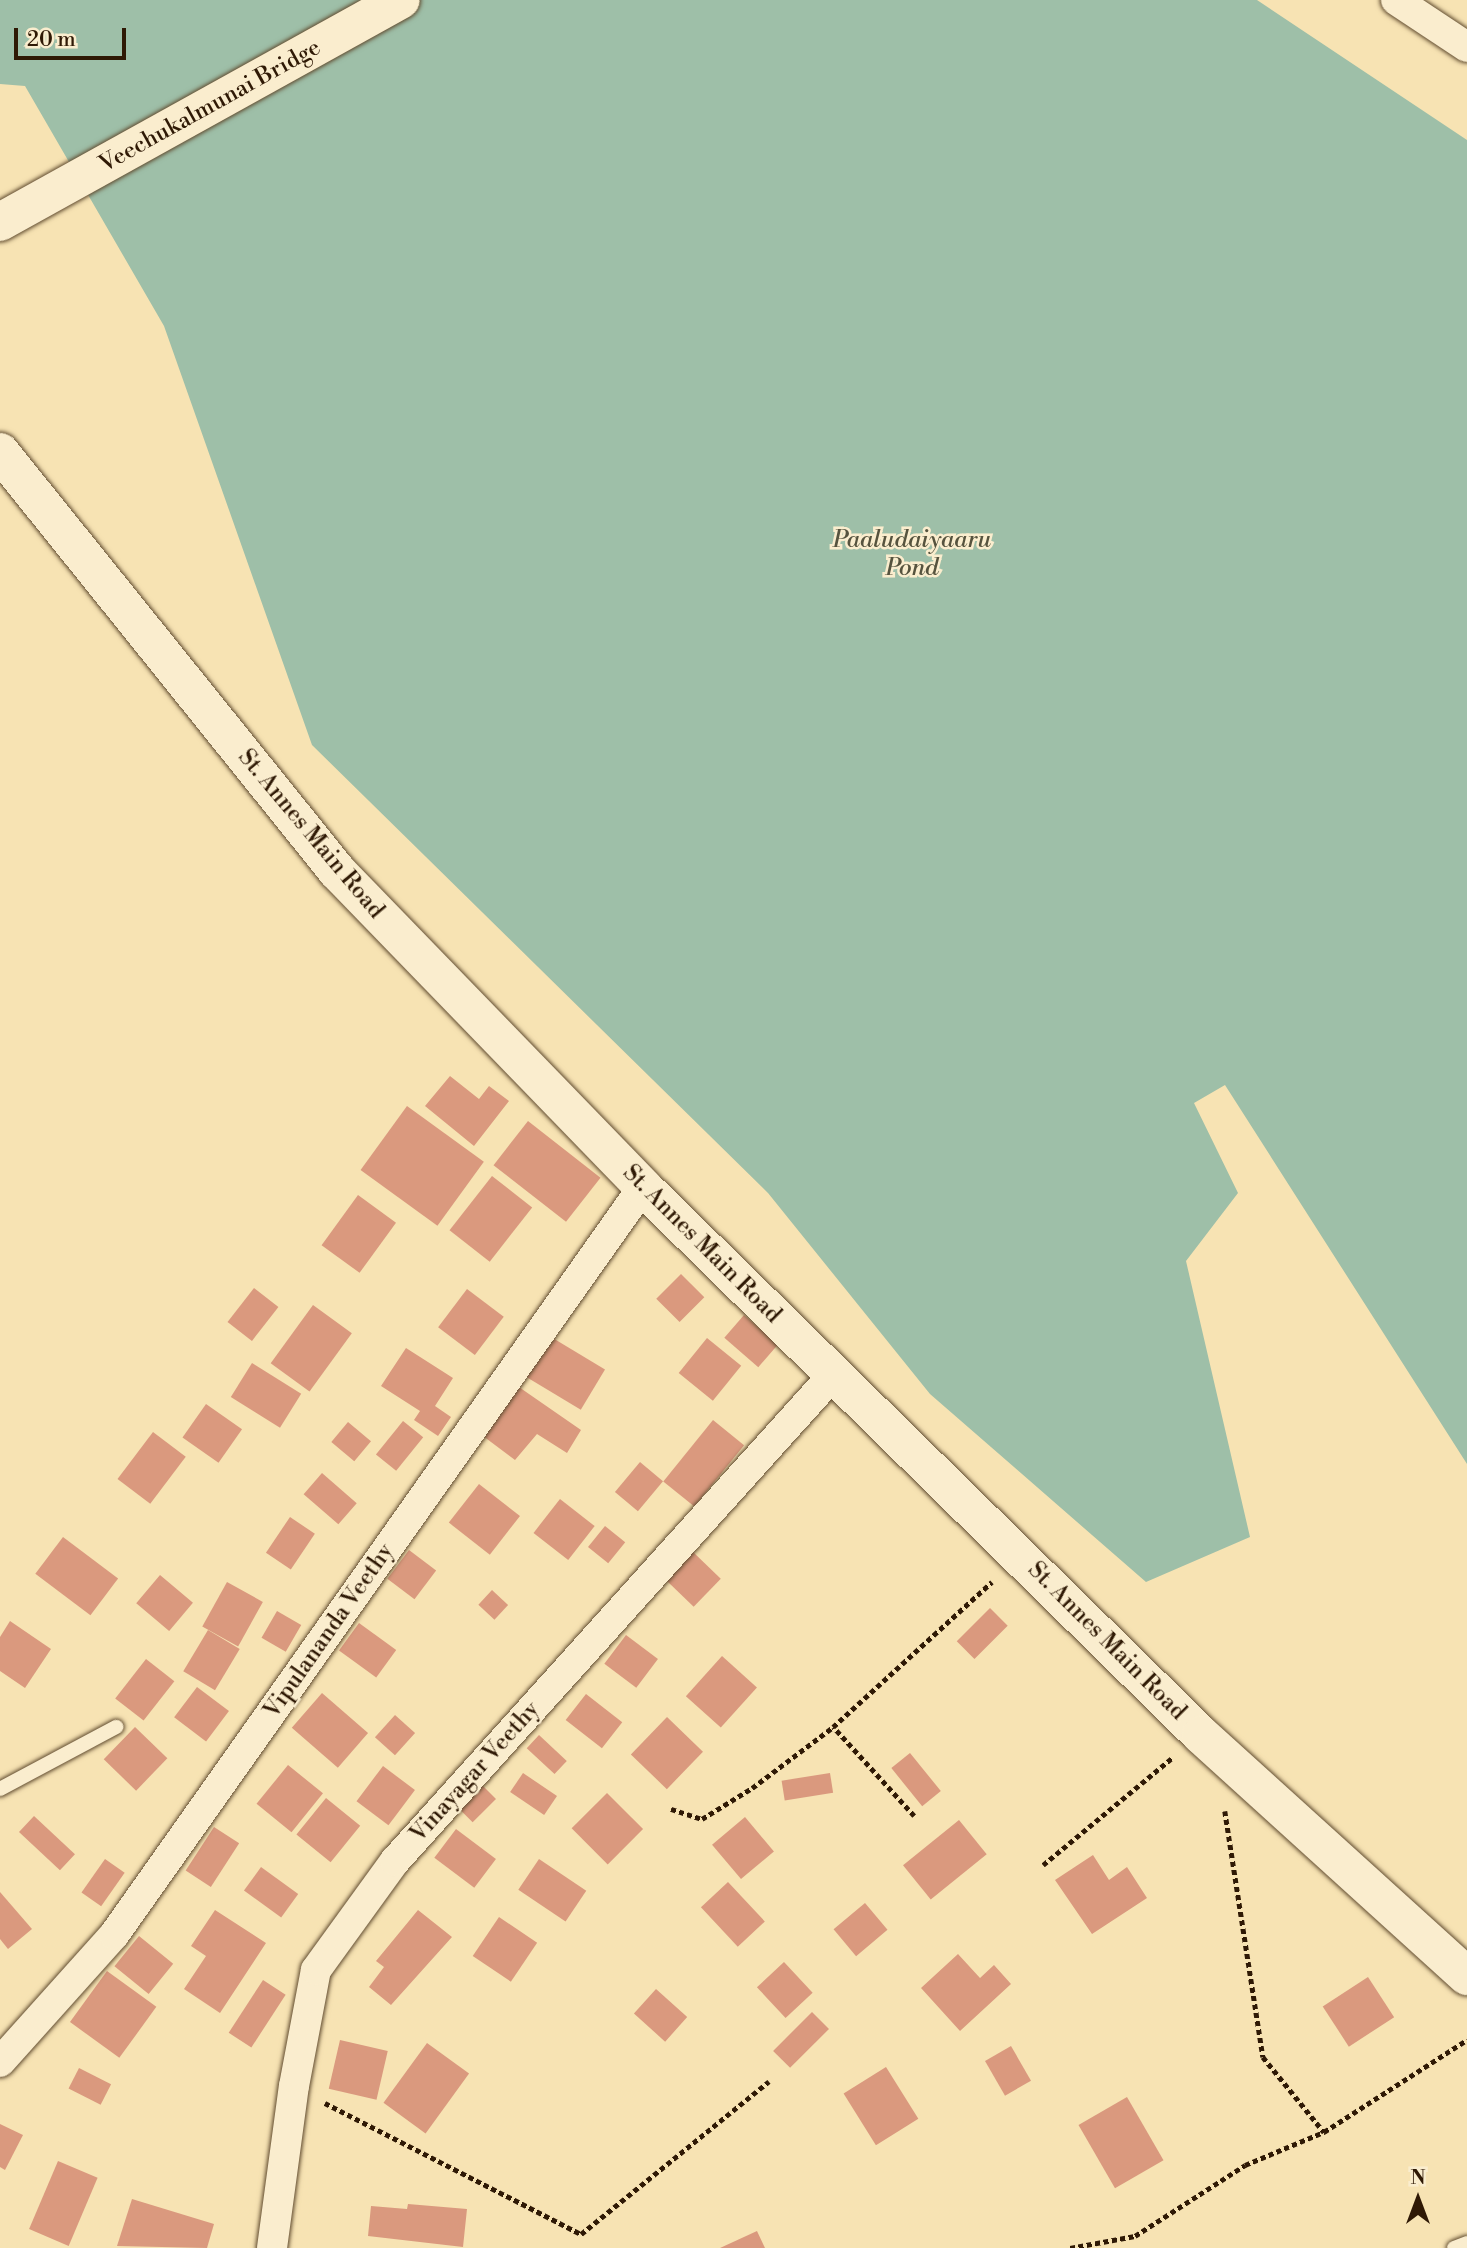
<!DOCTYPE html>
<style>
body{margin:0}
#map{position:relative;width:1467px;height:2248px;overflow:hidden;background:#f7e3b3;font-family:"Libre Bodoni",serif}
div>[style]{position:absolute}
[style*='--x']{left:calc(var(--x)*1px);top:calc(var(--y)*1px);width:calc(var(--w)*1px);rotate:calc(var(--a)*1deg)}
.water>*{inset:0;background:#9ebfa8}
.building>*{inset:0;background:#da997e;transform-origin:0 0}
.path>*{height:4.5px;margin-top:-2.25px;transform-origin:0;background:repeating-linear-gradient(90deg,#2f1905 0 5px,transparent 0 8.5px)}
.roads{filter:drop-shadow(0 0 2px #614c30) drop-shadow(0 0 2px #614c30)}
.lane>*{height:14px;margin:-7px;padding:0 7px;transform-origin:7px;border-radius:7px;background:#faedce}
.street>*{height:30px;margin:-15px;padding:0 15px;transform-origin:15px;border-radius:15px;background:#faedce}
.secondary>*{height:38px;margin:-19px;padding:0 19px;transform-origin:19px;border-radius:19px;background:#faedce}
span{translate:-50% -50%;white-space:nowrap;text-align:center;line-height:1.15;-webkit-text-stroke:5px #faedce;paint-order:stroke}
.street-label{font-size:23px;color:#2f1905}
.water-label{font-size:24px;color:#56533e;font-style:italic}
.north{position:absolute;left:1383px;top:2164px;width:70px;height:70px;-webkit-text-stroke:5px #faedce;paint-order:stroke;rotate:0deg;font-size:19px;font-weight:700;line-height:28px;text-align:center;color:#2f1905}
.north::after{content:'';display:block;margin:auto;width:24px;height:32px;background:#2f1905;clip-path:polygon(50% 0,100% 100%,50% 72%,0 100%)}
.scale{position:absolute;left:14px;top:28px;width:112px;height:32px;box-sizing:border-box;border:4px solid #2f1905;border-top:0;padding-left:9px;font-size:21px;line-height:24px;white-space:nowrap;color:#2f1905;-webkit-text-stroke:5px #faedce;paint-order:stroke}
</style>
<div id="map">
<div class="water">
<i style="clip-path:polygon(0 0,1257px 0,1467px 140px,1467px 1464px,1225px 1085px,1194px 1103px,1238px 1193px,1186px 1261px,1250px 1537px,1146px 1582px,930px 1394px,768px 1193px,312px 745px,164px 326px,25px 86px,0 84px)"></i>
</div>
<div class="building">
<i style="clip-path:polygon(450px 1076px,479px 1099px,489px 1086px,509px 1101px,474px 1146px,425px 1106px)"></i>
<i style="left:407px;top:1106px;width:95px;height:79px;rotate:36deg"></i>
<i style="left:528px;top:1121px;width:92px;height:56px;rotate:38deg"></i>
<i style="left:492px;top:1176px;width:51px;height:69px;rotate:38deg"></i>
<i style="left:358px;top:1195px;width:47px;height:62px;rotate:36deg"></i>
<i style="left:681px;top:1274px;width:33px;height:35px;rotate:45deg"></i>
<i style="left:254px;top:1288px;width:31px;height:43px;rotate:38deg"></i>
<i style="left:467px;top:1289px;width:46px;height:48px;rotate:37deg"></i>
<i style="left:313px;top:1305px;width:48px;height:72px;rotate:36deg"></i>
<i style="left:744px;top:1315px;width:45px;height:30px;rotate:41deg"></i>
<i style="left:551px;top:1337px;width:63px;height:47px;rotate:31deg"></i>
<i style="left:707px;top:1338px;width:44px;height:45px;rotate:39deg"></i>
<i style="clip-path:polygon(406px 1348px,453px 1378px,435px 1406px,451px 1417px,438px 1436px,414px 1420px,420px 1411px,381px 1386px)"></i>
<i style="left:252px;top:1363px;width:58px;height:40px;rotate:32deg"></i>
<i style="clip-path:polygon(516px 1385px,581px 1430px,567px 1453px,537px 1434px,515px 1460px,479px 1433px)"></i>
<i style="left:206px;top:1404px;width:44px;height:41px;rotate:35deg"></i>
<i style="left:713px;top:1420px;width:40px;height:79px;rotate:39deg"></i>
<i style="left:403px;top:1421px;width:26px;height:43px;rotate:39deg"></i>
<i style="left:348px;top:1422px;width:30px;height:26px;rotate:40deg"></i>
<i style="left:153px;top:1432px;width:41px;height:59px;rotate:37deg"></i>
<i style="left:640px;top:1462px;width:30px;height:39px;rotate:40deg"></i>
<i style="left:322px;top:1473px;width:46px;height:28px;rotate:41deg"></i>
<i style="left:479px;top:1484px;width:52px;height:49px;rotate:38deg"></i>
<i style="left:560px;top:1499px;width:44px;height:43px;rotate:38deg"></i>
<i style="left:290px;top:1517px;width:30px;height:43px;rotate:34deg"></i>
<i style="left:605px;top:1526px;width:26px;height:27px;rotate:39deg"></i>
<i style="left:63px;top:1537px;width:69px;height:46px;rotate:37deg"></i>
<i style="left:409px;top:1550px;width:34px;height:36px;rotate:37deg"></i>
<i style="left:692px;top:1551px;width:40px;height:39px;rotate:44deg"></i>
<i style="left:160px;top:1575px;width:43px;height:37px;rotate:40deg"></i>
<i style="left:227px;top:1582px;width:41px;height:51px;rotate:29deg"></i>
<i style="left:492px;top:1590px;width:22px;height:20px;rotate:43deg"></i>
<i style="left:990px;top:1608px;width:25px;height:47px;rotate:45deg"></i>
<i style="left:277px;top:1611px;width:28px;height:31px;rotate:30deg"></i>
<i style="clip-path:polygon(10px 1621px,51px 1649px,25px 1688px,0 1671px,0 1637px)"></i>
<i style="left:359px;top:1623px;width:46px;height:34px;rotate:36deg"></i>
<i style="left:208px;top:1630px;width:37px;height:48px;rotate:31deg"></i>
<i style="left:626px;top:1635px;width:40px;height:36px;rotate:37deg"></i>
<i style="left:722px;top:1656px;width:47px;height:54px;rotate:42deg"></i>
<i style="left:146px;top:1659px;width:36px;height:50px;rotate:38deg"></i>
<i style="left:197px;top:1687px;width:40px;height:38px;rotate:37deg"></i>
<i style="left:322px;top:1693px;width:61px;height:46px;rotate:41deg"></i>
<i style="left:586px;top:1694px;width:46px;height:33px;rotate:38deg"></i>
<i style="left:395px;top:1715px;width:27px;height:30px;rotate:42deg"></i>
<i style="left:667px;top:1717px;width:50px;height:52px;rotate:44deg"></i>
<i style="left:135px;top:1727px;width:45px;height:45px;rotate:44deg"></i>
<i style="left:539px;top:1735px;width:38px;height:18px;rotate:43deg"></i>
<i style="left:910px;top:1753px;width:49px;height:24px;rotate:51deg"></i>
<i style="left:288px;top:1765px;width:45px;height:50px;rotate:39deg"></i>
<i style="left:383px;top:1766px;width:40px;height:44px;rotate:37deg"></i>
<i style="left:523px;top:1773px;width:41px;height:23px;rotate:34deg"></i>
<i style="left:830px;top:1773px;width:20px;height:49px;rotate:81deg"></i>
<i style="left:479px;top:1782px;width:24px;height:33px;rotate:45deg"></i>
<i style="left:607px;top:1793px;width:51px;height:50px;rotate:45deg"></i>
<i style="left:326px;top:1798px;width:44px;height:47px;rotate:39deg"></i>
<i style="left:34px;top:1816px;width:56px;height:22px;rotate:43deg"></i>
<i style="left:745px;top:1817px;width:45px;height:43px;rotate:50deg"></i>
<i style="left:959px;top:1820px;width:44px;height:72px;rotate:51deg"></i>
<i style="left:214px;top:1827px;width:30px;height:52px;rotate:33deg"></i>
<i style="left:456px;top:1829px;width:50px;height:36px;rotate:37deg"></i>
<i style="clip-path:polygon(1093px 1855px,1109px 1880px,1127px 1867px,1147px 1898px,1092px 1934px,1055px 1880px)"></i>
<i style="left:105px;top:1859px;width:24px;height:41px;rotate:35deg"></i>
<i style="left:539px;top:1859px;width:57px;height:37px;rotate:34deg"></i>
<i style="left:261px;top:1867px;width:46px;height:29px;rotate:36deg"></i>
<i style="left:728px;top:1882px;width:54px;height:37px;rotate:47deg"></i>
<i style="clip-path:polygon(0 1892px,32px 1929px,8px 1949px,0 1939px)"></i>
<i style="left:865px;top:1903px;width:35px;height:41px;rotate:50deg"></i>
<i style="clip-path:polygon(215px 1910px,266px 1943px,220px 2013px,184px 1989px,206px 1956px,191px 1946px)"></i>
<i style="clip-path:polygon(418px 1910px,452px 1937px,391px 2005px,369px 1987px,384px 1967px,376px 1961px)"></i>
<i style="left:499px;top:1917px;width:46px;height:47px;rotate:34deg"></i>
<i style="left:139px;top:1936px;width:44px;height:39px;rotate:39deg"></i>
<i style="clip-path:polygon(958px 1954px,980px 1978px,994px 1965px,1011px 1984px,960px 2031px,921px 1988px)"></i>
<i style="left:784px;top:1962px;width:42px;height:37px;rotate:47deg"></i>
<i style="left:107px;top:1971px;width:61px;height:63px;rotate:36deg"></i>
<i style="left:1368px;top:1977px;width:48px;height:54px;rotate:57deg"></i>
<i style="left:263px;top:1980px;width:27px;height:63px;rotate:33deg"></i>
<i style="left:656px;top:1989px;width:42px;height:33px;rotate:42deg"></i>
<i style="left:812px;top:2012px;width:24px;height:55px;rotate:45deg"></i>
<i style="left:340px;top:2040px;width:49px;height:50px;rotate:13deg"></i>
<i style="left:427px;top:2043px;width:52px;height:74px;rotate:36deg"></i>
<i style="left:1011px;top:2046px;width:40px;height:30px;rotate:60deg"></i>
<i style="left:886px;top:2067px;width:61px;height:50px;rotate:58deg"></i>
<i style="left:79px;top:2068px;width:36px;height:23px;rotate:27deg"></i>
<i style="left:1127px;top:2097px;width:73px;height:56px;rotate:60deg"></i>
<i style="clip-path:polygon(0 2124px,23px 2135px,5px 2170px,0 2167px)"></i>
<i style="left:58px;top:2161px;width:43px;height:74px;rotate:23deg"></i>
<i style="clip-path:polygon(132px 2199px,214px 2224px,207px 2248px,117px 2246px)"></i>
<i style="clip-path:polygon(408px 2204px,467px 2209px,463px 2247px,368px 2236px,371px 2206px,407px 2209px)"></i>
<i style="clip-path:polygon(757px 2231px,765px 2248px,720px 2248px)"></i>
</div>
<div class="path">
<i style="--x:671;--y:1809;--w:33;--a:18"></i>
<i style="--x:702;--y:1819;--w:59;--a:-31.8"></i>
<i style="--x:752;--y:1788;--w:101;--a:-37"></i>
<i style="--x:1225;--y:1811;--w:249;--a:81.2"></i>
<i style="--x:1263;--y:2057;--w:97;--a:50.9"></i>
<i style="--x:1324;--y:2132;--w:170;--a:-32.8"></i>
<i style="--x:914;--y:1816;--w:120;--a:-132.3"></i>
<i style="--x:833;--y:1727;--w:215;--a:-42.4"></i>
<i style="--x:1043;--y:1865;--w:168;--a:-39.7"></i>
<i style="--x:325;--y:2103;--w:288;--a:27.1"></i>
<i style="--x:581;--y:2234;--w:242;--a:-39.1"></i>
<i style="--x:1070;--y:2248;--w:66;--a:-10.5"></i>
<i style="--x:1135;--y:2236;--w:131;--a:-32.8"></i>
<i style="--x:1245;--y:2165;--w:86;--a:-22.7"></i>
</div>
<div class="roads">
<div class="lane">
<i style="--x:0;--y:1789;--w:132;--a:-28.1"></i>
<i style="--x:1454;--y:2248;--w:14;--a:-21"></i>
</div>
<div class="street">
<i style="--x:1396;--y:0;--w:85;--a:33.5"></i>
<i style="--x:0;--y:2062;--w:171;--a:-48.1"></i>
<i style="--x:114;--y:1935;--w:916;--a:-54.73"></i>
<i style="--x:272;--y:2248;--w:163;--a:-82.3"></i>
<i style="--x:294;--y:2086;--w:118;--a:-79.3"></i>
<i style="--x:316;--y:1970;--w:135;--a:-54.1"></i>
<i style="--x:395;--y:1861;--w:656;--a:-47.97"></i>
</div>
<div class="secondary">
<i style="--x:0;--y:222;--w:458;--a:-29"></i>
<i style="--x:0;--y:452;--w:538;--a:51.19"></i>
<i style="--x:337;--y:871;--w:440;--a:45.9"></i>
<i style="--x:643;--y:1187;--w:782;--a:44.48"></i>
<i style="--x:1201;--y:1735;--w:359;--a:42.2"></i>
</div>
</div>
<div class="street-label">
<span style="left:210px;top:106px;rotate:-29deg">Veechukalmunai Bridge</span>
<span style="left:311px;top:834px;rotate:50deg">St. Annes Main Road</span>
<span style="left:702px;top:1244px;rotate:45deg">St. Annes Main Road</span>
<span style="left:329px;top:1631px;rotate:-55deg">Vipulananda Veethy</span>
<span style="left:1107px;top:1641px;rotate:45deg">St. Annes Main Road</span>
<span style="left:475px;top:1772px;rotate:-48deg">Vinayagar Veethy</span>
</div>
<div class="water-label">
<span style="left:912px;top:555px">Paaludaiyaaru<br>Pond</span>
</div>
<div class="north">N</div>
<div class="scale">20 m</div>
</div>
